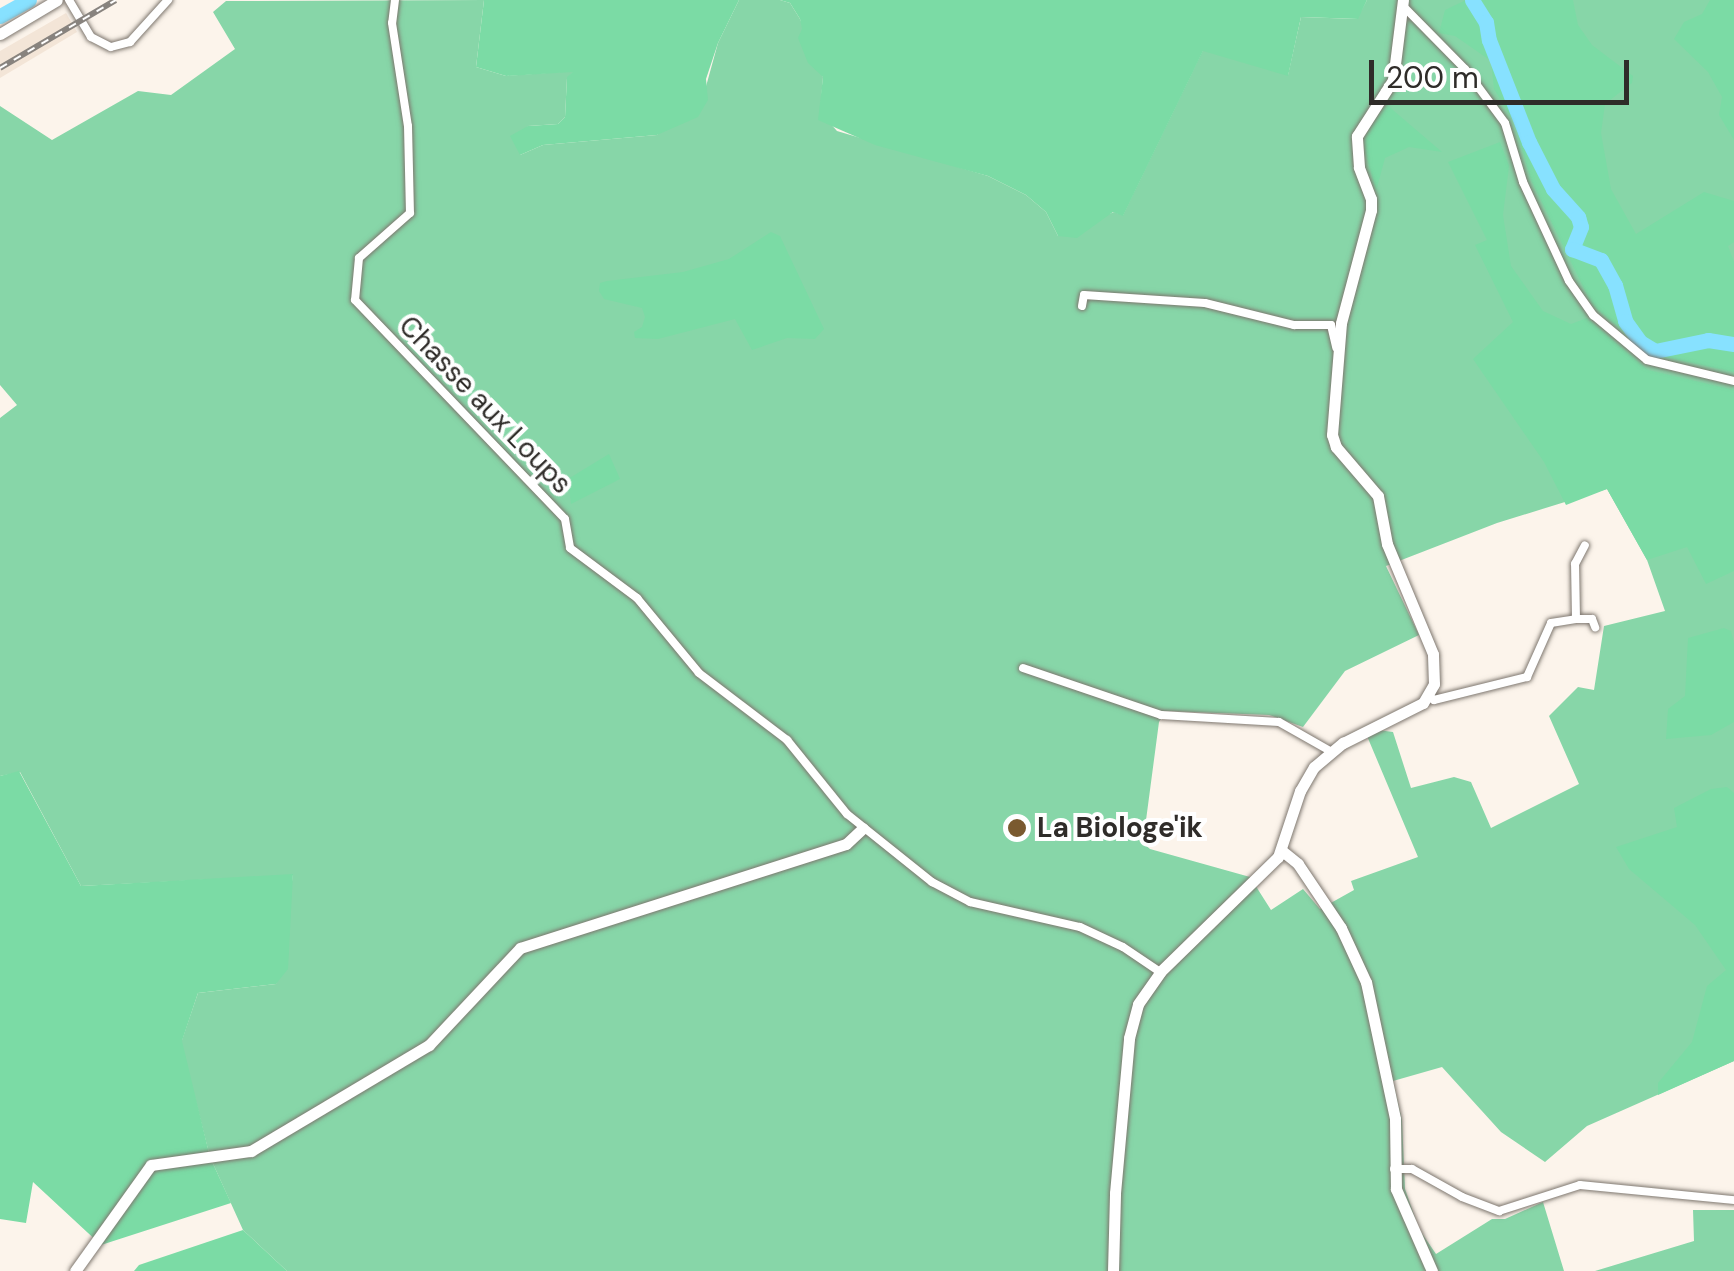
<!DOCTYPE html>
<style>
body{margin:0}
#map{position:relative;width:1734px;height:1271px;overflow:hidden;background:#fcf4eb;font-family:"DM Sans",sans-serif}
div>[style]{position:absolute}
[style*='--x']{left:calc(var(--x)*1px);top:calc(var(--y)*1px);width:calc(var(--w)*1px);rotate:calc(var(--a)*1deg)}
.built>*{inset:0;background:#f3e5d7}
.green>*{inset:0;background:#87d6a8}
.forest>*{inset:0;background:#7bdba5}
.river>*{height:15px;margin:-7.5px;padding:0 7.5px;transform-origin:7.5px;border-radius:7.5px;background:#87e1ff}
.roads{filter:drop-shadow(0 0 2px #7e776f) drop-shadow(0 0 2px #7e776f)}
.street>*{height:8px;margin:-4px;padding:0 4px;transform-origin:4px;border-radius:4px;background:#fff}
.secondary>*{height:11px;margin:-5.5px;padding:0 5.5px;transform-origin:5.5px;border-radius:5.5px;background:#fff}
.rail>*{height:6px;margin-top:-3px;transform-origin:0;background:repeating-linear-gradient(90deg,#fff 0 8px,#88837e 0 16px);box-sizing:border-box;border-block:2px solid #88837e}
.dots>*{width:28px;height:28px;translate:-50% -50%;box-sizing:border-box;border:5px solid #fff;border-radius:50%}
span{translate:-50% -50%;white-space:nowrap;text-align:center;line-height:1.15;-webkit-text-stroke:8px #fff;paint-order:stroke}
.street-label{font-size:28px;color:#2f2c29}
.poi-label{font-size:28px;color:#2f2c29;font-weight:700}
.left{translate:0 -50%;text-align:left}
.scale{position:absolute;left:1369px;top:60px;width:260px;height:45px;box-sizing:border-box;border:5px solid #2f2c29;border-top:0;padding-left:12px;font-size:30px;line-height:35px;white-space:nowrap;color:#2f2c29;-webkit-text-stroke:8px #fff;paint-order:stroke}
</style>
<div id="map">
<div class="built">
<i style="clip-path:polygon(66px 13px,77px 32px,0 78px,0 51px)"></i>
</div>
<div class="green">
<i style="clip-path:polygon(evenodd,484px 0,476px 67px,506px 76px,575px 71px,567px 78px,565px 117px,558px 124px,528px 126px,520px 155px,543px 145px,657px 135px,705px 90px,718px 43px,739px 0,780px 0,790px 3px,800px 19px,823px 77px,820px 112px,837px 131px,988px 176px,1026px 195px,1046px 212px,1058px 236px,1114px 212px,1123px 215px,1203px 50px,1288px 75px,1301px 17px,1357px 19px,1367px 0,1734px 0,1734px 1061px,1587px 1126px,1545px 1162px,1501px 1132px,1442px 1067px,1393px 1081px,1402px 1120px,1405px 1189px,1419px 1229px,1436px 1254px,1492px 1219px,1505px 1219px,1543px 1202px,1564px 1271px,287px 1271px,243px 1230px,210px 1157px,181px 1043px,198px 993px,276px 984px,293px 875px,81px 886px,20px 772px,0 776px,0 418px,17px 405px,0 385px,0 106px,52px 140px,138px 91px,171px 95px,235px 49px,213px 12px,226px 1px,484px 0,1607px 489px,1647px 560px,1665px 611px,1604px 626px,1594px 690px,1578px 687px,1549px 716px,1579px 784px,1491px 828px,1471px 782px,1454px 777px,1411px 788px,1393px 732px,1378px 730px,1367px 736px,1418px 857px,1351px 881px,1354px 890px,1320px 909px,1303px 889px,1271px 910px,1250px 877px,1150px 849px,1143px 843px,1159px 722px,1165px 711px,1269px 715px,1303px 727px,1345px 671px,1419px 635px,1386px 566px,1497px 523px,1607px 489px)"></i>
<i style="clip-path:polygon(1693px 1210px,1734px 1210px,1734px 1271px,1595px 1271px,1694px 1241px)"></i>
</div>
<div class="forest">
<i style="clip-path:polygon(484px 0,739px 0,718px 43px,706px 79px,708px 100px,698px 117px,657px 135px,543px 145px,520px 155px,510px 136px,528px 126px,558px 124px,565px 117px,567px 77px,573px 72px,506px 76px,476px 67px)"></i>
<i style="clip-path:polygon(780px 0,1367px 0,1358px 19px,1301px 17px,1288px 76px,1203px 51px,1123px 216px,1113px 212px,1077px 238px,1058px 236px,1046px 212px,1026px 195px,988px 176px,875px 145px,818px 120px,823px 77px,808px 63px,798px 38px,802px 29px,800px 19px,790px 3px)"></i>
<i style="clip-path:polygon(1466px 0,1573px 0,1578px 25px,1592px 45px,1633px 76px,1632px 83px,1605px 104px,1601px 133px,1611px 189px,1636px 234px,1704px 192px,1734px 201px,1734px 242px,1728px 246px,1734px 262px,1734px 372px,1650px 354px,1592px 305px,1531px 180px,1514px 122px,1494px 89px,1491px 61px,1455px 36px,1439px 33px,1445px 10px)"></i>
<i style="clip-path:polygon(1710px 0,1734px 0,1734px 140px,1719px 115px,1722px 97px,1708px 72px,1674px 39px,1684px 22px,1702px 14px)"></i>
<i style="clip-path:polygon(1387px 105px,1442px 152px,1409px 147px,1385px 158px,1376px 191px,1363px 143px,1370px 122px)"></i>
<i style="clip-path:polygon(1500px 142px,1509px 166px,1503px 215px,1511px 266px,1543px 311px,1571px 324px,1587px 318px,1648px 370px,1734px 390px,1734px 571px,1706px 584px,1687px 547px,1647px 560px,1607px 489px,1566px 505px,1544px 462px,1473px 359px,1513px 322px,1475px 245px,1487px 240px,1448px 162px)"></i>
<i style="clip-path:polygon(771px 232px,780px 236px,824px 329px,815px 339px,787px 338px,752px 350px,735px 319px,658px 339px,635px 338px,634px 332px,642px 327px,645px 317px,642px 308px,604px 299px,599px 291px,600px 283px,607px 281px,683px 272px,729px 259px)"></i>
<i style="clip-path:polygon(609px 454px,620px 479px,571px 504px,568px 479px)"></i>
<i style="clip-path:polygon(1724px 628px,1731px 631px,1734px 644px,1734px 722px,1711px 735px,1666px 739px,1668px 709px,1685px 696px,1688px 638px)"></i>
<i style="clip-path:polygon(19px 771px,81px 886px,293px 874px,288px 969px,276px 984px,198px 993px,182px 1041px,210px 1157px,231px 1203px,101px 1245px,33px 1182px,26px 1223px,0 1219px,0 776px)"></i>
<i style="clip-path:polygon(1727px 787px,1734px 793px,1734px 1061px,1658px 1095px,1658px 1083px,1692px 1042px,1707px 986px,1726px 970px,1695px 925px,1629px 869px,1616px 847px,1677px 827px,1674px 808px,1711px 789px)"></i>
<i style="clip-path:polygon(243px 1230px,287px 1271px,134px 1271px,139px 1265px)"></i>
</div>
<div class="river">
<i style="--x:1472;--y:0;--w:26;--a:58"></i>
<i style="--x:1486;--y:22;--w:18;--a:81"></i>
<i style="--x:1489;--y:40;--w:110;--a:68.6"></i>
<i style="--x:1529;--y:142;--w:53;--a:62.9"></i>
<i style="--x:1553;--y:189;--w:38;--a:48"></i>
<i style="--x:1578;--y:217;--w:10;--a:73"></i>
<i style="--x:1581;--y:227;--w:24;--a:112"></i>
<i style="--x:1572;--y:249;--w:31;--a:21"></i>
<i style="--x:1601;--y:260;--w:29;--a:61"></i>
<i style="--x:1615;--y:285;--w:37;--a:74"></i>
<i style="--x:1625;--y:321;--w:26;--a:54"></i>
<i style="--x:1640;--y:342;--w:17;--a:31"></i>
<i style="--x:1655;--y:351;--w:54;--a:-11.7"></i>
<i style="--x:1708;--y:340;--w:26;--a:9"></i>
<i style="--x:0;--y:16;--w:33;--a:-29"></i>
</div>
<div class="roads">
<div class="street">
<i style="--x:69;--y:0;--w:43;--a:59.3"></i>
<i style="--x:91;--y:37;--w:22;--a:27"></i>
<i style="--x:111;--y:47;--w:20;--a:-15"></i>
<i style="--x:130;--y:42;--w:57;--a:-47.9"></i>
<i style="--x:395;--y:0;--w:23;--a:97"></i>
<i style="--x:392;--y:23;--w:104;--a:81.2"></i>
<i style="--x:408;--y:126;--w:87;--a:88.7"></i>
<i style="--x:410;--y:213;--w:68;--a:138.6"></i>
<i style="--x:359;--y:258;--w:42;--a:95.4"></i>
<i style="--x:355;--y:300;--w:303;--a:46.2"></i>
<i style="--x:565;--y:519;--w:29;--a:80"></i>
<i style="--x:570;--y:548;--w:84;--a:36.7"></i>
<i style="--x:637;--y:598;--w:97;--a:50.4"></i>
<i style="--x:699;--y:673;--w:111;--a:37.3"></i>
<i style="--x:787;--y:740;--w:95;--a:51"></i>
<i style="--x:847;--y:814;--w:109;--a:38.7"></i>
<i style="--x:932;--y:882;--w:43;--a:27.8"></i>
<i style="--x:970;--y:902;--w:113;--a:12.8"></i>
<i style="--x:1080;--y:927;--w:47;--a:24.9"></i>
<i style="--x:1123;--y:947;--w:45;--a:34"></i>
<i style="--x:1404;--y:7;--w:87;--a:45.5"></i>
<i style="--x:1465;--y:69;--w:67;--a:53.5"></i>
<i style="--x:1505;--y:123;--w:62;--a:73"></i>
<i style="--x:1523;--y:182;--w:109;--a:65.1"></i>
<i style="--x:1569;--y:281;--w:42;--a:54.8"></i>
<i style="--x:1593;--y:315;--w:70;--a:39.8"></i>
<i style="--x:1647;--y:360;--w:89;--a:13.6"></i>
<i style="--x:1082;--y:306;--w:11;--a:-80"></i>
<i style="--x:1084;--y:295;--w:121;--a:3.8"></i>
<i style="--x:1205;--y:303;--w:92;--a:13.9"></i>
<i style="--x:1294;--y:325;--w:37;--a:0"></i>
<i style="--x:1331;--y:325;--w:23;--a:77"></i>
<i style="--x:1576;--y:619;--w:16;--a:0"></i>
<i style="--x:1592;--y:619;--w:9;--a:69"></i>
<i style="--x:1023;--y:668;--w:146;--a:18.8"></i>
<i style="--x:1161;--y:715;--w:118;--a:3.4"></i>
<i style="--x:1279;--y:722;--w:59;--a:29.6"></i>
<i style="--x:1430;--y:697;--w:5;--a:37"></i>
<i style="--x:1434;--y:700;--w:96;--a:-13.9"></i>
<i style="--x:1527;--y:677;--w:59;--a:-66"></i>
<i style="--x:1551;--y:623;--w:25;--a:-9"></i>
<i style="--x:1576;--y:619;--w:55;--a:-91"></i>
<i style="--x:1575;--y:564;--w:21;--a:-62"></i>
<i style="--x:1394;--y:1169;--w:18;--a:0"></i>
<i style="--x:1412;--y:1169;--w:57;--a:29.2"></i>
<i style="--x:1462;--y:1197;--w:40;--a:21"></i>
<i style="--x:1499;--y:1211;--w:85;--a:-17.8"></i>
<i style="--x:1580;--y:1185;--w:155;--a:5.6"></i>
</div>
<div class="secondary">
<i style="--x:0;--y:34;--w:66;--a:-30.8"></i>
<i style="--x:1281;--y:850;--w:22;--a:39"></i>
<i style="--x:1298;--y:864;--w:77;--a:56.1"></i>
<i style="--x:1341;--y:928;--w:60;--a:65.2"></i>
<i style="--x:1366;--y:982;--w:140;--a:78"></i>
<i style="--x:1395;--y:1119;--w:70;--a:89.2"></i>
<i style="--x:1396;--y:1189;--w:90;--a:66.3"></i>
<i style="--x:75;--y:1271;--w:130;--a:-54.4"></i>
<i style="--x:151;--y:1165;--w:101;--a:-8"></i>
<i style="--x:251;--y:1151;--w:207;--a:-30.8"></i>
<i style="--x:429;--y:1045;--w:133;--a:-46.8"></i>
<i style="--x:520;--y:948;--w:342;--a:-17.7"></i>
<i style="--x:846;--y:844;--w:23;--a:-43"></i>
<i style="--x:1113;--y:1271;--w:78;--a:-88.5"></i>
<i style="--x:1115;--y:1193;--w:156;--a:-84.8"></i>
<i style="--x:1129;--y:1038;--w:35;--a:-75"></i>
<i style="--x:1138;--y:1004;--w:39;--a:-55"></i>
<i style="--x:1160;--y:972;--w:165;--a:-44.3"></i>
<i style="--x:1278;--y:857;--w:70;--a:-71.6"></i>
<i style="--x:1300;--y:791;--w:28;--a:-60"></i>
<i style="--x:1314;--y:767;--w:38;--a:-40"></i>
<i style="--x:1343;--y:743;--w:89;--a:-26.6"></i>
<i style="--x:1423;--y:703;--w:22;--a:-60"></i>
<i style="--x:1434;--y:684;--w:30;--a:-92"></i>
<i style="--x:1433;--y:654;--w:119;--a:-112.7"></i>
<i style="--x:1387;--y:544;--w:49;--a:-100.6"></i>
<i style="--x:1378;--y:496;--w:65;--a:-130.6"></i>
<i style="--x:1336;--y:447;--w:13;--a:-108"></i>
<i style="--x:1332;--y:435;--w:112;--a:-85.4"></i>
<i style="--x:1341;--y:323;--w:117;--a:-75.1"></i>
<i style="--x:1371;--y:210;--w:11;--a:-90"></i>
<i style="--x:1371;--y:199;--w:34;--a:-111"></i>
<i style="--x:1359;--y:167;--w:31;--a:-94"></i>
<i style="--x:1357;--y:136;--w:67;--a:-57.3"></i>
<i style="--x:1393;--y:80;--w:81;--a:-82.9"></i>
</div>
</div>
<div class="rail">
<i style="--x:0;--y:68;--w:134;--a:-30.4"></i>
</div>
<div class="dots">
<i style="left:1017px;top:828px;background:#7a5a2f"></i>
</div>
<div class="street-label">
<span style="left:485px;top:405px;rotate:46deg">Chasse aux Loups</span>
</div>
<div class="poi-label">
<span class="left" style="left:1037px;top:828px">La Biologe'ik</span>
</div>
<div class="scale">200 m</div>
</div>
